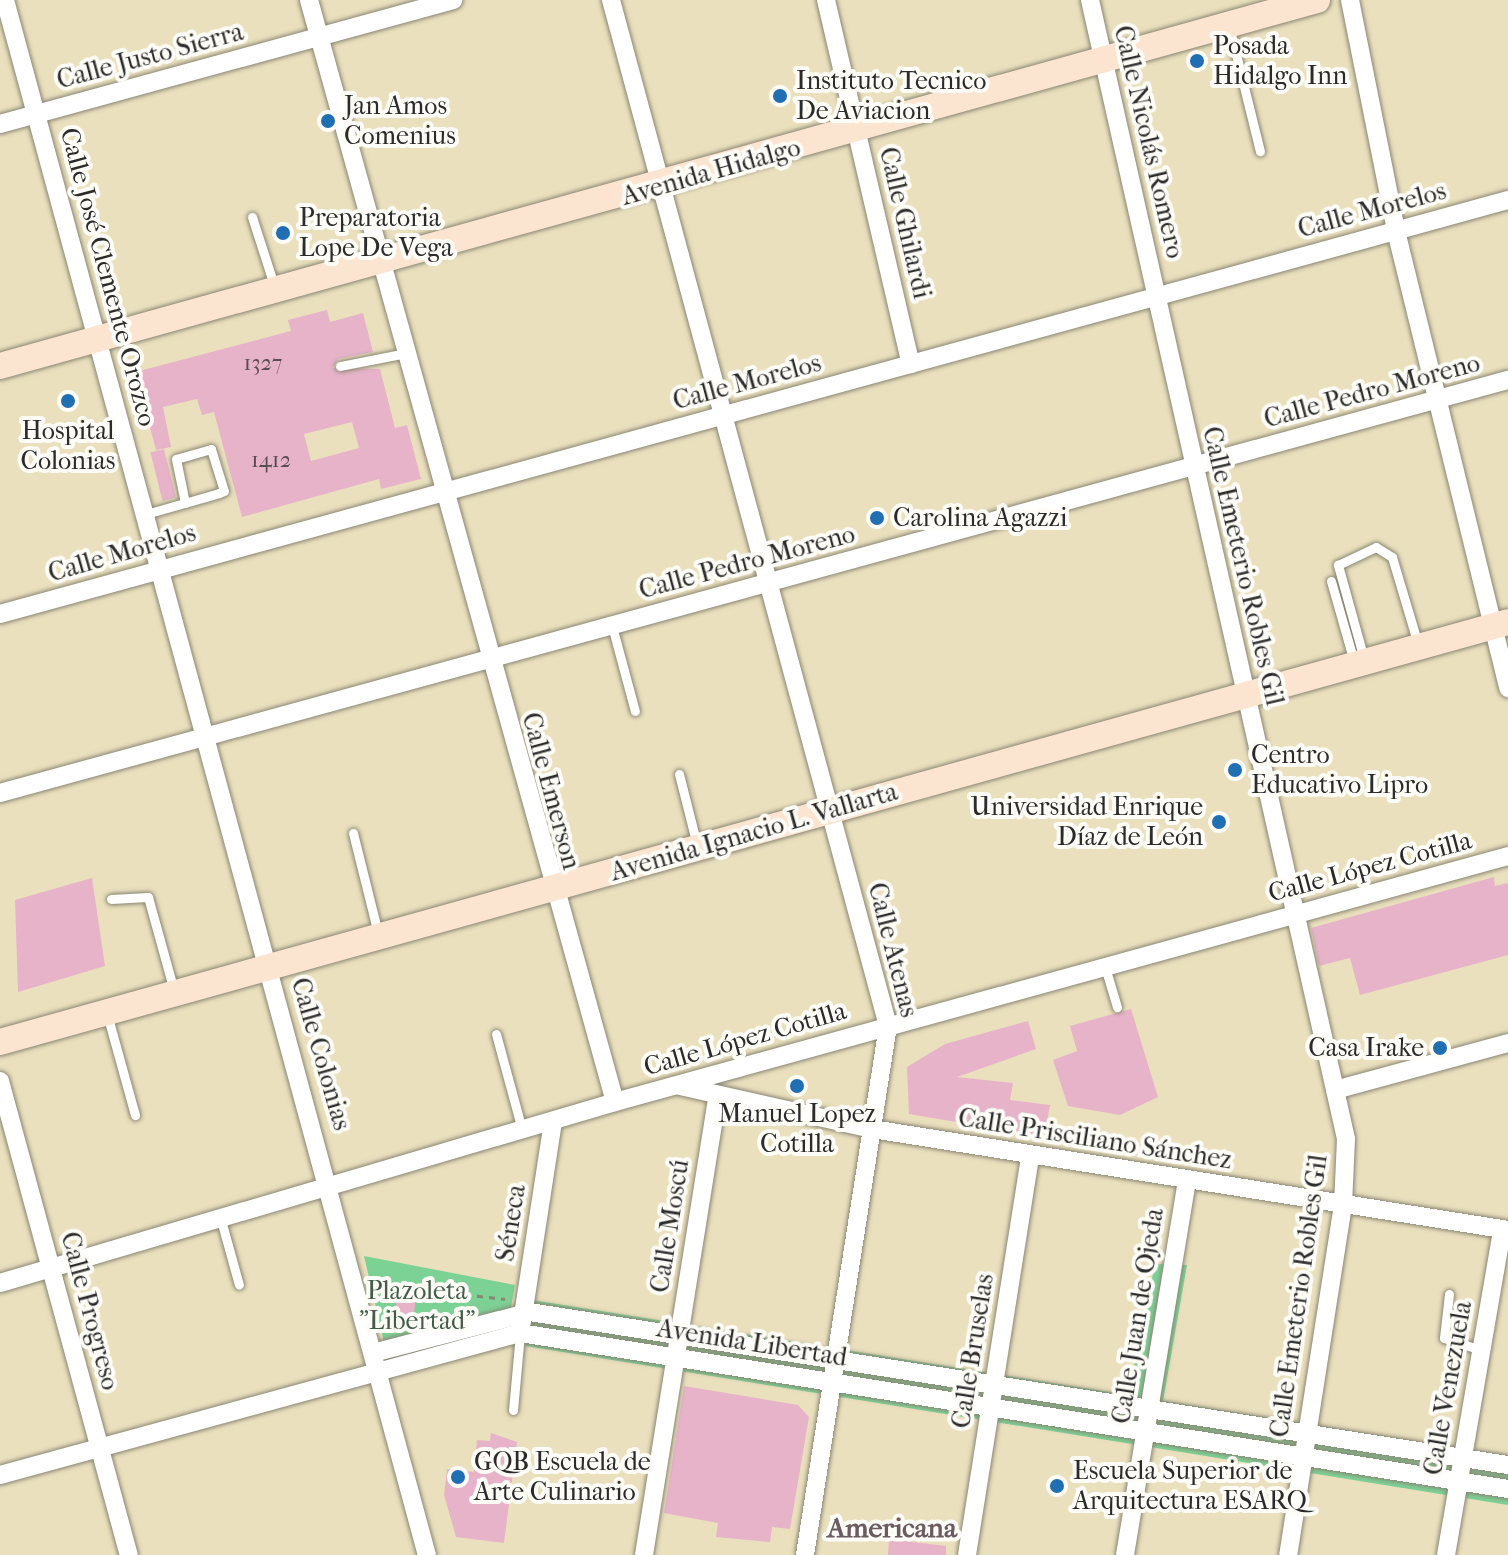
<!DOCTYPE html>
<meta charset="utf-8">
<style>
body{margin:0}
#map{position:relative;width:1508px;height:1555px;overflow:hidden;background:#eae0be;font-family:"IM FELL French Canon",serif}
div>[style]{position:absolute}
[style*='--x']{left:calc(var(--x)*1px);top:calc(var(--y)*1px);width:calc(var(--w)*1px);rotate:calc(var(--a)*1deg)}
.green>*{inset:0;background:#7cd195}
.building>*{inset:0;background:#e7b3c9;transform-origin:0 0}
.path>*{height:3px;margin-top:-1.5px;transform-origin:0;background:repeating-linear-gradient(90deg,#8a8674 0 6px,transparent 0 12px)}
.roads{filter:drop-shadow(0 0 2px #8a8674) drop-shadow(0 0 2px #8a8674)}
.lane>*{height:9px;margin:-4.5px;padding:0 4.5px;transform-origin:4.5px;border-radius:4.5px;background:#fff}
.street>*{height:18px;margin:-9px;padding:0 9px;transform-origin:9px;border-radius:9px;background:#fff}
.secondary>*{height:26px;margin:-13px;padding:0 13px;transform-origin:13px;border-radius:13px;background:#fce5d0}
.dots>*{width:22px;height:22px;translate:-50% -50%;box-sizing:border-box;border:4px solid #fdfcf7;border-radius:50%}
span{translate:-50% -50%;white-space:nowrap;text-align:center;line-height:1.15;-webkit-text-stroke:8px #fdfcf7;paint-order:stroke}
.number-label{font-size:22px;color:#5a4d52}
.number-label span{-webkit-text-stroke-width:0}
.poi-label{font-size:26px;color:#2b2b2b}
.left{translate:0 -50%;text-align:left}
.right{translate:-100% -50%;text-align:right}
.street-label{font-size:26px;color:#2b2b2b}
.park-label{font-size:26px;color:#435d4b}
.neighbourhood-label{font-size:28px;color:#6d5b62;font-weight:700}
</style>
<div id="map">
<div class="green">
<i style="clip-path:polygon(364px 1256px,515px 1285px,510px 1313px,387px 1355px)"></i>
<i style="clip-path:polygon(1155px 1264px,1187px 1265px,1163px 1401px,1508px 1456px,1508px 1505px,526px 1346px,532px 1300px,1128px 1395px)"></i>
</div>
<div class="building">
<i style="clip-path:polygon(evenodd,327px 310px,330px 322px,363px 313px,373px 352px,338px 359px,333px 368px,380px 369px,395px 428px,407px 425px,421px 479px,381px 489px,379px 479px,242px 517px,214px 412px,202px 415px,197px 399px,163px 407px,171px 447px,156px 450px,137px 378px,143px 370px,291px 331px,288px 320px,327px 310px,352px 422px,359px 448px,311px 461px,304px 434px,352px 422px)"></i>
<i style="left:164px;top:449px;width:50px;height:14px;rotate:76deg"></i>
<i style="clip-path:polygon(1494px 877px,1495px 886px,1508px 883px,1508px 955px,1360px 995px,1350px 958px,1319px 966px,1311px 928px)"></i>
<i style="clip-path:polygon(92px 878px,105px 966px,18px 992px,15px 900px)"></i>
<i style="clip-path:polygon(1131px 1009px,1158px 1097px,1120px 1115px,1068px 1106px,1053px 1060px,1077px 1051px,1070px 1026px)"></i>
<i style="clip-path:polygon(1028px 1021px,1036px 1049px,957px 1077px,1013px 1083px,1010px 1100px,1050px 1105px,1044px 1137px,909px 1114px,907px 1067px,945px 1044px)"></i>
<i style="left:397px;top:1298px;width:19px;height:25px;rotate:9deg"></i>
<i style="clip-path:polygon(684px 1386px,798px 1405px,809px 1417px,790px 1529px,772px 1527px,770px 1542px,716px 1537px,718px 1523px,664px 1513px)"></i>
<i style="clip-path:polygon(491px 1433px,517px 1442px,504px 1543px,456px 1537px,444px 1495px,447px 1469px,474px 1472px,477px 1440px,490px 1441px)"></i>
<i style="clip-path:polygon(889px 1539px,946px 1546px,946px 1555px,888px 1555px)"></i>
</div>
<div class="path">
<i style="--x:370;--y:1283;--w:136;--a:6.8"></i>
</div>
<div class="roads">
<div class="lane">
<i style="--x:1229;--y:26;--w:129;--a:76.1"></i>
<i style="--x:252;--y:217;--w:75;--a:72.1"></i>
<i style="--x:340;--y:366;--w:67;--a:-11.1"></i>
<i style="--x:146;--y:514;--w:76;--a:-16"></i>
<i style="--x:219;--y:493;--w:5;--a:-22"></i>
<i style="--x:224;--y:491;--w:44;--a:-107.2"></i>
<i style="--x:211;--y:449;--w:36;--a:164"></i>
<i style="--x:176;--y:459;--w:45;--a:78.4"></i>
<i style="--x:1331;--y:581;--w:84;--a:74.1"></i>
<i style="--x:612;--y:626;--w:88;--a:74.9"></i>
<i style="--x:1364;--y:659;--w:98;--a:-105.5"></i>
<i style="--x:1338;--y:565;--w:42;--a:-25.3"></i>
<i style="--x:1376;--y:547;--w:19;--a:32"></i>
<i style="--x:1392;--y:557;--w:91;--a:73.4"></i>
<i style="--x:679;--y:774;--w:73;--a:75.8"></i>
<i style="--x:353;--y:833;--w:103;--a:76"></i>
<i style="--x:111;--y:899;--w:37;--a:-3"></i>
<i style="--x:148;--y:897;--w:98;--a:74.5"></i>
<i style="--x:1105;--y:967;--w:42;--a:73.3"></i>
<i style="--x:107;--y:1014;--w:105;--a:74.5"></i>
<i style="--x:496;--y:1034;--w:99;--a:74.8"></i>
<i style="--x:221;--y:1220;--w:67;--a:74.5"></i>
<i style="--x:1449;--y:1294;--w:44;--a:96.5"></i>
<i style="--x:1444;--y:1338;--w:39;--a:18"></i>
<i style="--x:513;--y:1410;--w:77;--a:-84.8"></i>
</div>
<div class="street">
<i style="--x:5;--y:0;--w:1611;--a:74.82"></i>
<i style="--x:309;--y:0;--w:1144;--a:74.48"></i>
<i style="--x:611;--y:0;--w:1063;--a:74.89"></i>
<i style="--x:888;--y:1026;--w:535;--a:98.92"></i>
<i style="--x:826;--y:0;--w:374;--a:76.9"></i>
<i style="--x:1090;--y:0;--w:1167;--a:77.33"></i>
<i style="--x:1346;--y:1139;--w:66;--a:92.6"></i>
<i style="--x:1343;--y:1205;--w:354;--a:98.9"></i>
<i style="--x:1350;--y:0;--w:236;--a:78.7"></i>
<i style="--x:1396;--y:231;--w:471;--a:76.2"></i>
<i style="--x:0;--y:124;--w:470;--a:-15.3"></i>
<i style="--x:0;--y:614;--w:1564;--a:-15.35"></i>
<i style="--x:0;--y:793;--w:1564;--a:-15.32"></i>
<i style="--x:0;--y:1081;--w:491;--a:74.8"></i>
<i style="--x:680;--y:1086;--w:197;--a:12.6"></i>
<i style="--x:872;--y:1129;--w:644;--a:9.02"></i>
<i style="--x:1335;--y:1090;--w:179;--a:-15.2"></i>
<i style="--x:0;--y:1283;--w:641;--a:-16.4"></i>
<i style="--x:615;--y:1102;--w:926;--a:-15.4"></i>
<i style="--x:523;--y:1311;--w:997;--a:8.89"></i>
<i style="--x:522;--y:1322;--w:203;--a:-81.2"></i>
<i style="--x:373;--y:1353;--w:155;--a:-14.6"></i>
<i style="--x:0;--y:1475;--w:539;--a:-15.27"></i>
<i style="--x:520;--y:1333;--w:1000;--a:8.97"></i>
<i style="--x:644;--y:1555;--w:466;--a:-80.9"></i>
<i style="--x:967;--y:1555;--w:405;--a:-81"></i>
<i style="--x:1125;--y:1555;--w:380;--a:-80.6"></i>
<i style="--x:1446;--y:1555;--w:330;--a:-80.2"></i>
</div>
<div class="secondary">
<i style="--x:0;--y:366;--w:1367;--a:-15.53"></i>
<i style="--x:0;--y:1042;--w:1565;--a:-15.56"></i>
</div>
</div>
<div class="dots">
<i style="left:1197px;top:61px;background:#1f6fb2"></i>
<i style="left:780px;top:96px;background:#1f6fb2"></i>
<i style="left:328px;top:121px;background:#1f6fb2"></i>
<i style="left:283px;top:233px;background:#1f6fb2"></i>
<i style="left:68px;top:401px;background:#1f6fb2"></i>
<i style="left:877px;top:518px;background:#1f6fb2"></i>
<i style="left:1235px;top:770px;background:#1f6fb2"></i>
<i style="left:1219px;top:822px;background:#1f6fb2"></i>
<i style="left:1440px;top:1048px;background:#1f6fb2"></i>
<i style="left:797px;top:1086px;background:#1f6fb2"></i>
<i style="left:458px;top:1477px;background:#1f6fb2"></i>
<i style="left:1057px;top:1486px;background:#1f6fb2"></i>
</div>
<div class="number-label">
<span style="left:263px;top:364px">1327</span>
<span style="left:271px;top:461px">1412</span>
</div>
<div class="poi-label">
<span class="left" style="left:1213px;top:61px">Posada<br>Hidalgo Inn</span>
<span class="left" style="left:796px;top:96px">Instituto Tecnico<br>De Aviacion</span>
<span class="left" style="left:344px;top:121px">Jan Amos<br>Comenius</span>
<span class="left" style="left:299px;top:233px">Preparatoria<br>Lope De Vega</span>
<span style="left:68px;top:446px">Hospital<br>Colonias</span>
<span class="left" style="left:893px;top:518px">Carolina Agazzi</span>
<span class="left" style="left:1251px;top:770px">Centro<br>Educativo Lipro</span>
<span class="right" style="left:1203px;top:822px">Universidad Enrique<br>Díaz de León</span>
<span class="right" style="left:1424px;top:1048px">Casa Irake</span>
<span style="left:797px;top:1129px">Manuel Lopez<br>Cotilla</span>
<span class="left" style="left:474px;top:1477px">GQB Escuela de<br>Arte Culinario</span>
<span class="left" style="left:1073px;top:1486px">Escuela Superior de<br>Arquitectura ESARQ</span>
</div>
<div class="street-label">
<span style="left:150px;top:56px;rotate:-15deg">Calle Justo Sierra</span>
<span style="left:1149px;top:142px;rotate:77deg">Calle Nicolás Romero</span>
<span style="left:711px;top:172px;rotate:-16deg">Avenida Hidalgo</span>
<span style="left:1372px;top:210px;rotate:-15deg">Calle Morelos</span>
<span style="left:905px;top:223px;rotate:77deg">Calle Ghilardi</span>
<span style="left:108px;top:277px;rotate:75deg">Calle José Clemente Orozco</span>
<span style="left:747px;top:382px;rotate:-15deg">Calle Morelos</span>
<span style="left:1372px;top:391px;rotate:-15deg">Calle Pedro Moreno</span>
<span style="left:122px;top:553px;rotate:-16deg">Calle Morelos</span>
<span style="left:747px;top:562px;rotate:-15deg">Calle Pedro Moreno</span>
<span style="left:1243px;top:566px;rotate:77deg">Calle Emeterio Robles Gil</span>
<span style="left:551px;top:791px;rotate:75deg">Calle Emerson</span>
<span style="left:754px;top:832px;rotate:-16deg">Avenida Ignacio L. Vallarta</span>
<span style="left:1370px;top:867px;rotate:-15deg">Calle López Cotilla</span>
<span style="left:893px;top:950px;rotate:76deg">Calle Atenas</span>
<span style="left:745px;top:1039px;rotate:-16deg">Calle López Cotilla</span>
<span style="left:321px;top:1054px;rotate:74deg">Calle Colonias</span>
<span style="left:1095px;top:1139px;rotate:9deg">Calle Prisciliano Sánchez</span>
<span style="left:511px;top:1223px;rotate:-81deg">Séneca</span>
<span style="left:670px;top:1226px;rotate:-81deg">Calle Moscú</span>
<span style="left:1299px;top:1296px;rotate:-82deg">Calle Emeterio Robles Gil</span>
<span style="left:90px;top:1311px;rotate:75deg">Calle Progreso</span>
<span style="left:1138px;top:1316px;rotate:-81deg">Calle Juan de Ojeda</span>
<span style="left:752px;top:1343px;rotate:9deg">Avenida Libertad</span>
<span style="left:973px;top:1351px;rotate:-81deg">Calle Bruselas</span>
<span style="left:1448px;top:1388px;rotate:-80deg">Calle Venezuela</span>
</div>
<div class="park-label">
<span style="left:417px;top:1306px">Plazoleta<br>"Libertad"</span>
</div>
<div class="neighbourhood-label">
<span style="left:892px;top:1528px">Americana</span>
</div>
</div>
